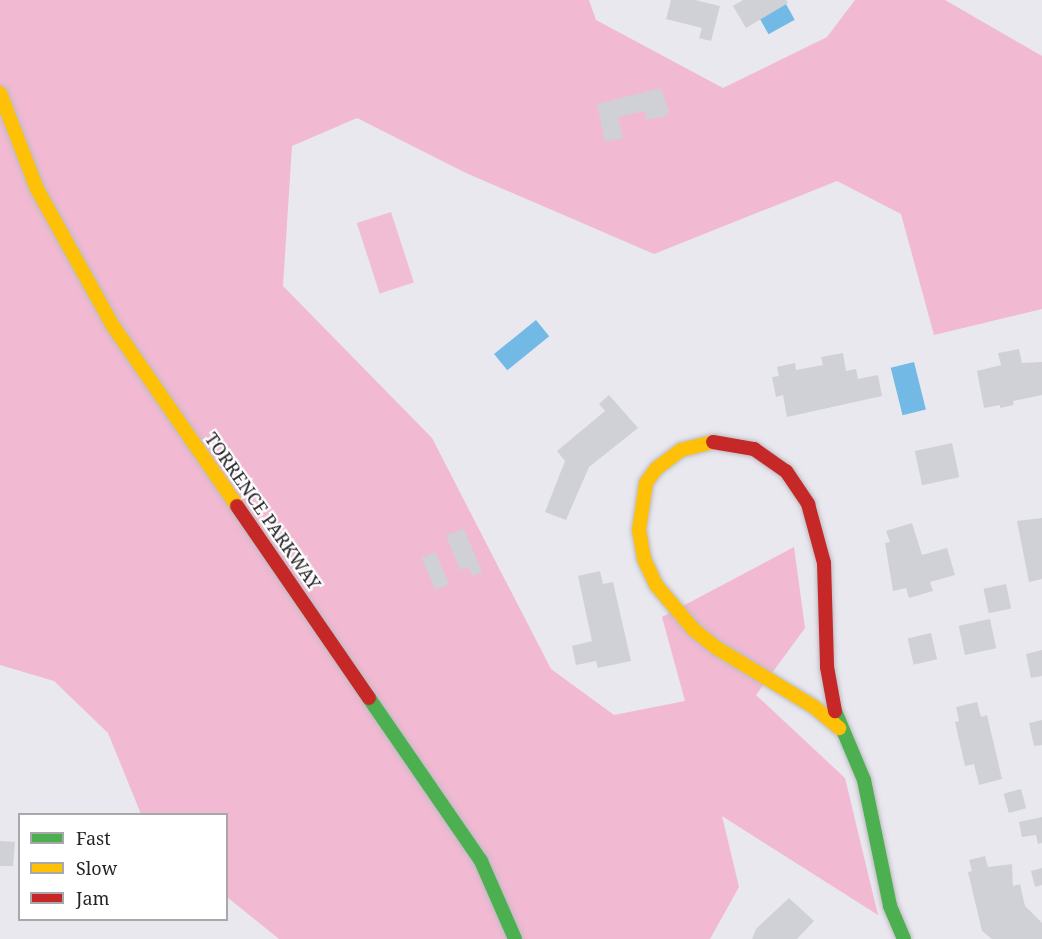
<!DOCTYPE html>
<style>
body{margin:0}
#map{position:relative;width:1042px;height:939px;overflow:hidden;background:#e9e8ef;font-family:"Noto Serif",serif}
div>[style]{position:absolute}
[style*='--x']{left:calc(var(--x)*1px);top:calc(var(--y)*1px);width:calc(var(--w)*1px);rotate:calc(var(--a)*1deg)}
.green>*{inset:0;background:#f1bdd4;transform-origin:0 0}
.forest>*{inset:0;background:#f1b9d2}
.water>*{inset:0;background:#73b9e6;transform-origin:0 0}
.building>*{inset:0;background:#d0d1d6;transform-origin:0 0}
.roads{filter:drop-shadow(0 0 2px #bdbbc1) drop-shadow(0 0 2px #bdbbc1)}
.fast>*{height:14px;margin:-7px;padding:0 7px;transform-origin:7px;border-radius:7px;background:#4caf50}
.slow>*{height:14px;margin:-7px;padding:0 7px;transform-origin:7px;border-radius:7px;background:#ffc107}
.jam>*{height:14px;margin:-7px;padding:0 7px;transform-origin:7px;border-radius:7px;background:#c62828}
span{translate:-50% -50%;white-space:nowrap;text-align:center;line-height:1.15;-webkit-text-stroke:4.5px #fff;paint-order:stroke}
.street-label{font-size:18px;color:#252428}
.legend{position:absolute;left:18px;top:813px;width:210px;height:108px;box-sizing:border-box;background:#fff;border:2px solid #a8a7a9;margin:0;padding:8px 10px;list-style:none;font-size:18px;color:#252428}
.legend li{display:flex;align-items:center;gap:12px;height:30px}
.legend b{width:30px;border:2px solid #a8a7a9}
</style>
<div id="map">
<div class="green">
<i style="left:391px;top:212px;width:74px;height:36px;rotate:72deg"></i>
</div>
<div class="forest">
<i style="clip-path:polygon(0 0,589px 0,596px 20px,723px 88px,827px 37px,855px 0,945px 0,1042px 56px,1042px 309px,934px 335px,901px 214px,837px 181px,654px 254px,466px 173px,357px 118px,292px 146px,283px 286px,432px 438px,551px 669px,614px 715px,685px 701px,662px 617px,794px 547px,805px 628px,756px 695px,845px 778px,878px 915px,722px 816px,739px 887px,710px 939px,279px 939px,227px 897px,226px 814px,141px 814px,108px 733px,54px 681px,0 665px)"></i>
</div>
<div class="water">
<i style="left:786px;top:4px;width:18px;height:30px;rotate:61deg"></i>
<i style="left:536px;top:320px;width:21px;height:54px;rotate:51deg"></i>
<i style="left:914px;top:362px;width:49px;height:24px;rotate:76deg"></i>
</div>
<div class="building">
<i style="clip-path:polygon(671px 0,695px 0,720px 6px,711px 41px,699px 38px,702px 28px,666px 19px)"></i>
<i style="clip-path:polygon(743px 0,786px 0,788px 3px,746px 28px,733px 6px)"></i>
<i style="clip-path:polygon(661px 88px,669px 112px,666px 116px,647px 120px,645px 111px,618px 117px,623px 138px,605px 142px,597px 104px)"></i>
<i style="clip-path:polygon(1019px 349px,1022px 363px,1042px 362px,1042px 395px,1013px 401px,1014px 405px,1000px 408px,1000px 405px,984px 408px,977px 371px,1001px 365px,998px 353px)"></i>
<i style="clip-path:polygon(843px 353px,846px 371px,856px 369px,858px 379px,878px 375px,882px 396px,787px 417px,783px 395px,776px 397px,772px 377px,779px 376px,777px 367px,795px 363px,796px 370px,823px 365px,821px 357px)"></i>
<i style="clip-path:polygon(609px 395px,638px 428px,589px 467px,566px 520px,545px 512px,565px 461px,557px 451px,605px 411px,599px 404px)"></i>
<i style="left:952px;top:443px;width:35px;height:38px;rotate:78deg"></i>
<i style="clip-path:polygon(1042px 518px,1042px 579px,1029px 582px,1017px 521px)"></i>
<i style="clip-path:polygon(912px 523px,922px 555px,947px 548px,955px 575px,930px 582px,933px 591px,909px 598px,906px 588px,893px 591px,885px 543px,890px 542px,886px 531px)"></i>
<i style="clip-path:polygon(464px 529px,482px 572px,472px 576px,469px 567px,460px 570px,446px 535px)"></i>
<i style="left:435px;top:552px;width:35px;height:15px;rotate:66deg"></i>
<i style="clip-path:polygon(600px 571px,603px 584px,613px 582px,631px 661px,598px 668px,596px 661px,576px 665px,572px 646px,592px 641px,578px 576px)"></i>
<i style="left:1006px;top:584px;width:25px;height:23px;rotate:78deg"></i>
<i style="left:990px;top:619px;width:30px;height:32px;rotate:78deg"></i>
<i style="left:931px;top:633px;width:27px;height:24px;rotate:77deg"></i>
<i style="clip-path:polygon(1042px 650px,1042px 676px,1031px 678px,1026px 654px)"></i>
<i style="clip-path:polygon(977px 702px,981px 717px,987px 715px,1002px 779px,979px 785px,974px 764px,965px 766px,955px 722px,959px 721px,956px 707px)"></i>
<i style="clip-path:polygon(1042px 720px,1042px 745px,1034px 746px,1029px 723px)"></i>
<i style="left:1021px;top:789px;width:20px;height:18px;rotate:75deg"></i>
<i style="clip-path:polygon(1042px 817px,1042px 843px,1038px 844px,1036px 835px,1022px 837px,1019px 822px)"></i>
<i style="clip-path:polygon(0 841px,15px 842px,13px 866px,0 866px)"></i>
<i style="clip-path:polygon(985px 856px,988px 867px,1012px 864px,1013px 886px,1020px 884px,1025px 906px,1042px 923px,1042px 939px,992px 939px,982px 931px,968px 872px,972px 871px,969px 860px)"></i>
<i style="clip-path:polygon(1042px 868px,1042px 885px,1035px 887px,1031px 871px)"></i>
<i style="clip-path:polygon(789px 898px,814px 921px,797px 939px,752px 939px,756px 929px)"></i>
</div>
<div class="roads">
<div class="fast">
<i style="--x:369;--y:698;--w:198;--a:55.5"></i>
<i style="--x:481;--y:861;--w:85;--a:66.4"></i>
<i style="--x:835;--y:711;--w:75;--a:67.2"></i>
<i style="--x:864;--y:780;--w:129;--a:78.3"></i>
<i style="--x:890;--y:906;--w:36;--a:67"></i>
</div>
<div class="slow">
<i style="--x:0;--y:93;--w:103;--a:68.9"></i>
<i style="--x:37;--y:189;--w:157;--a:61"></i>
<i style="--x:113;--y:326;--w:219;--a:55.4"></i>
<i style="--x:713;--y:442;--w:33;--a:166"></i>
<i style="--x:681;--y:450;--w:31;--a:143"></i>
<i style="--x:656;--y:469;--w:17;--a:126"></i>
<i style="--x:646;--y:483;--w:48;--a:98.5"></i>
<i style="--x:639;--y:530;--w:29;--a:80"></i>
<i style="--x:644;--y:559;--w:29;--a:65"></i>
<i style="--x:656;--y:585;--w:57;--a:49.9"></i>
<i style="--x:693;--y:629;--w:28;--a:39"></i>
<i style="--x:715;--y:647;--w:116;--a:31.2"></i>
<i style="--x:814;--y:707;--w:33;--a:40"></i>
</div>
<div class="jam">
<i style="--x:713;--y:442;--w:42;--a:9.7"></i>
<i style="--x:754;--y:449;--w:39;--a:35"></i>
<i style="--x:786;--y:471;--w:40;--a:56"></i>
<i style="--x:808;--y:504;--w:61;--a:74.8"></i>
<i style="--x:824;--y:563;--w:104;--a:88.3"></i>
<i style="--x:827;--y:667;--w:45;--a:79.7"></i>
<i style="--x:237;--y:506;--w:233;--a:55.5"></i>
</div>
</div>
<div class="street-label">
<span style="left:263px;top:511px;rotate:55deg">TORRENCE PARKWAY</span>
</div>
<ul class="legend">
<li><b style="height:8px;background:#4caf50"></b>Fast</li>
<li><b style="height:8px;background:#ffc107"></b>Slow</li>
<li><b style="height:8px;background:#c62828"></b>Jam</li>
</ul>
</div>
